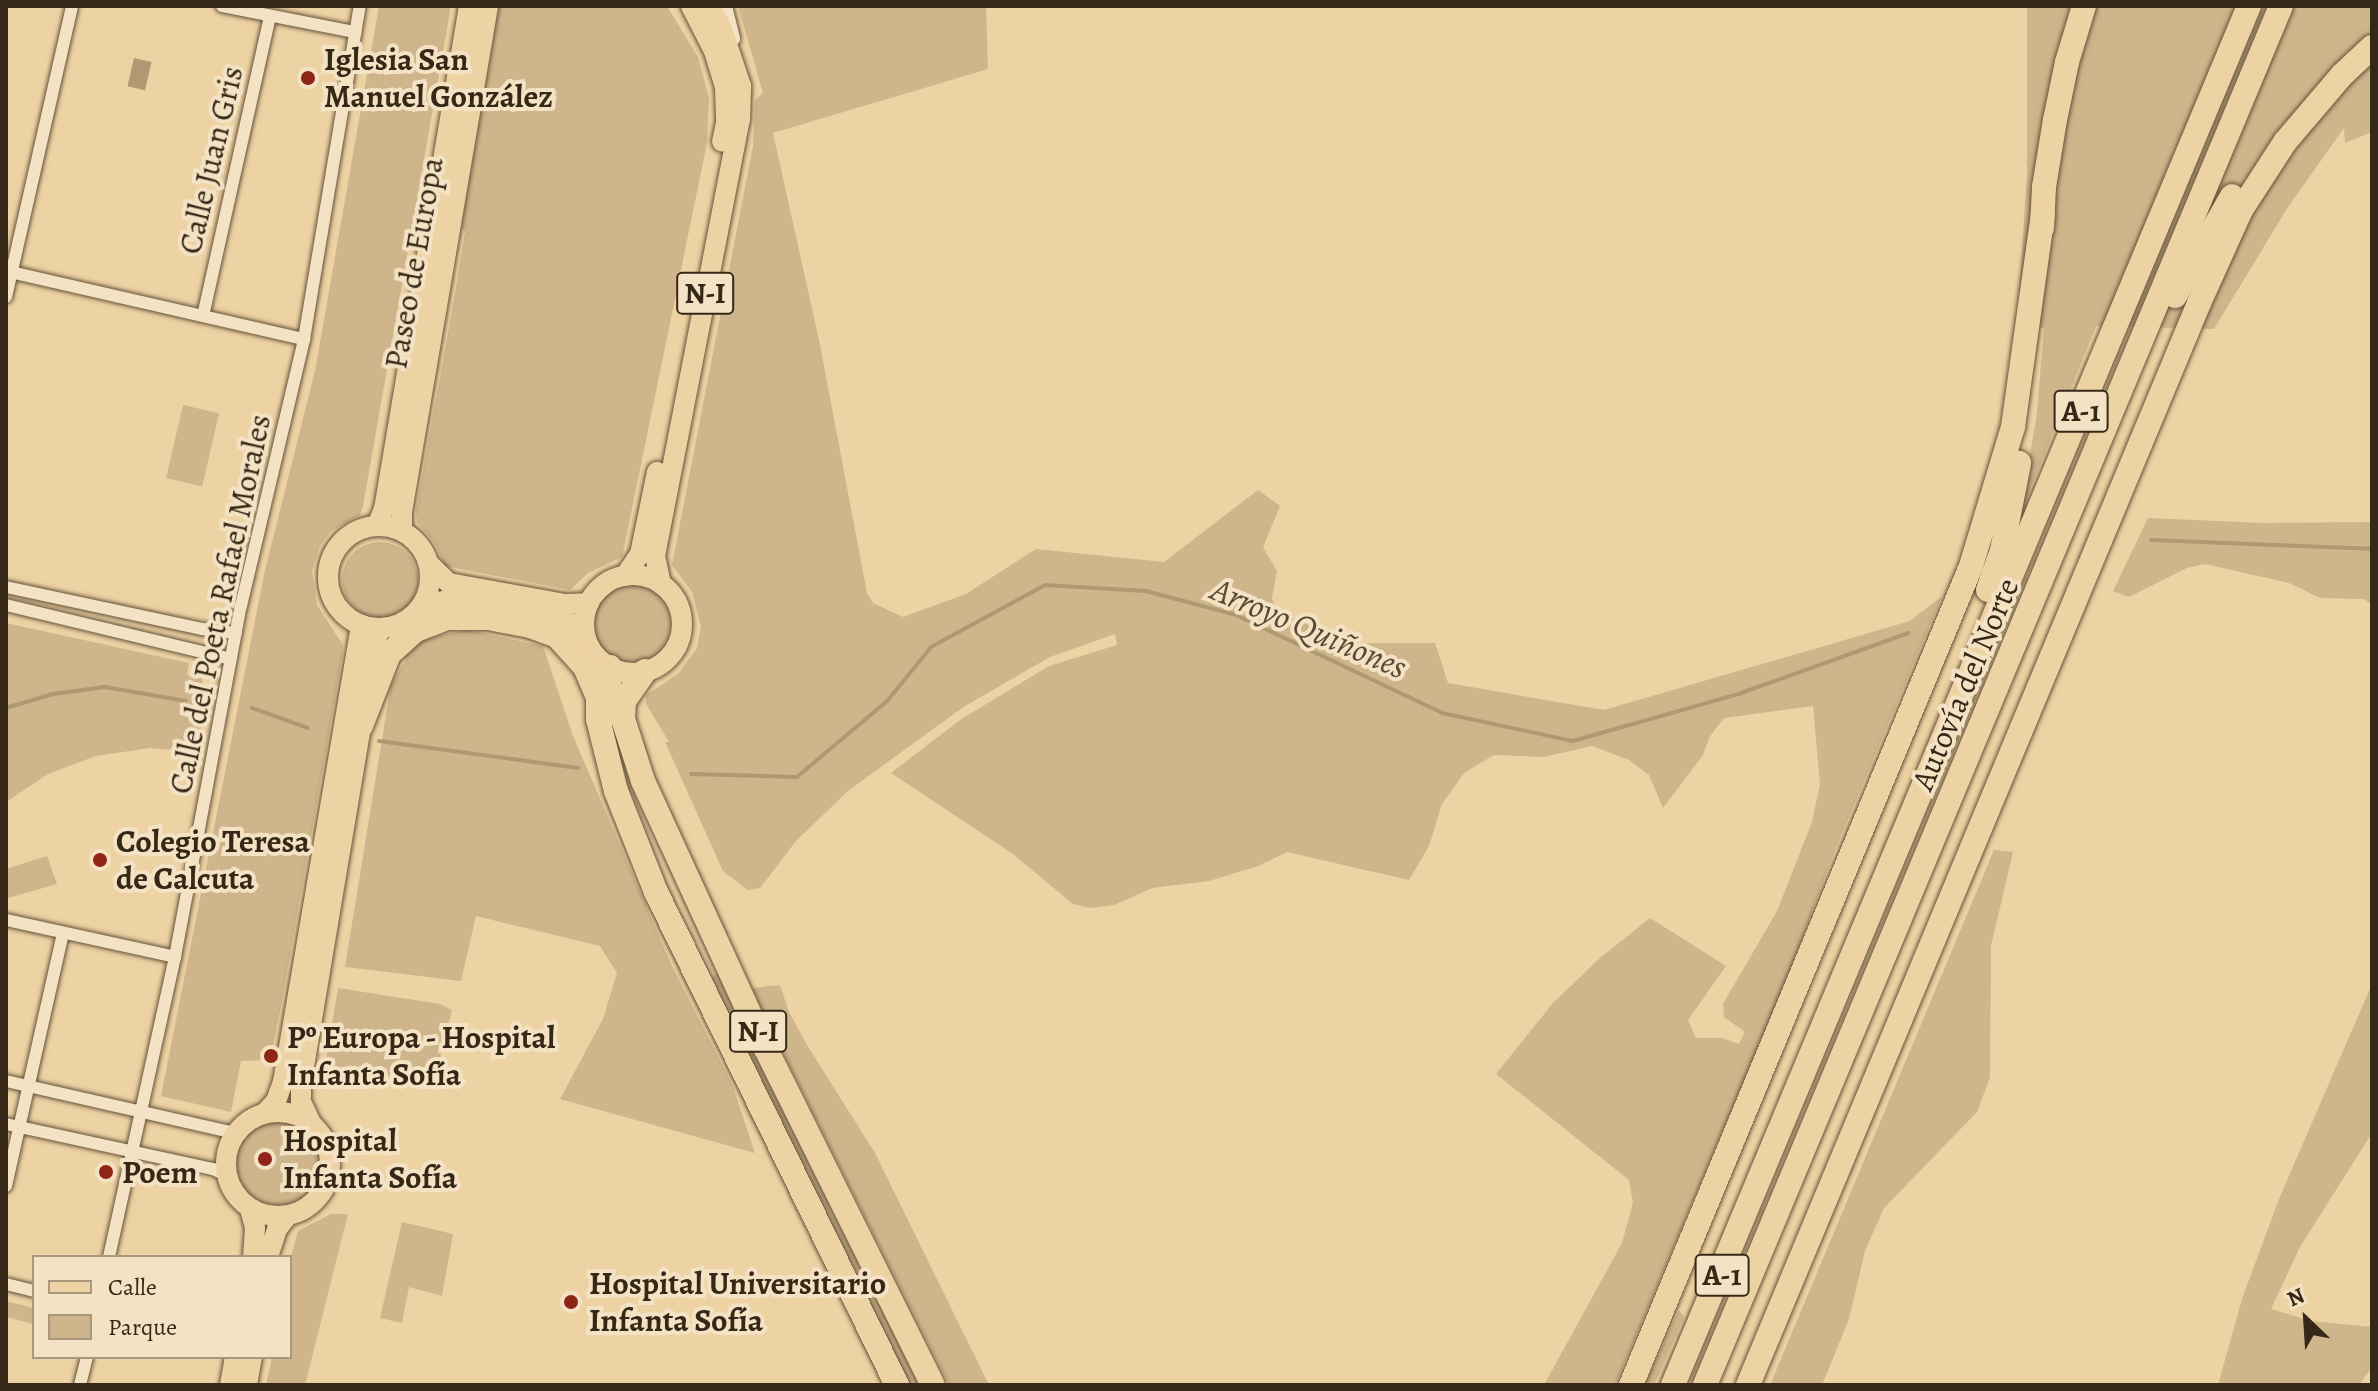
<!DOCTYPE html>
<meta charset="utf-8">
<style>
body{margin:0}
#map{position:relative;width:2378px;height:1391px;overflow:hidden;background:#edd2a3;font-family:Alegreya,serif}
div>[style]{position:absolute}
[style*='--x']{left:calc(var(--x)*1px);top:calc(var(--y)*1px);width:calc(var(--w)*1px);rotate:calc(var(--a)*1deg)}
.green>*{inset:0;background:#ceb58b;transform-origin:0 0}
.round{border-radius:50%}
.water>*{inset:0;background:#af9873;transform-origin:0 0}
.stream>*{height:4px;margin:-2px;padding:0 2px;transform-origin:2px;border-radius:2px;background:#af9873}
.roads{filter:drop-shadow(0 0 2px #64523a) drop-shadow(0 0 2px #64523a)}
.minor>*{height:12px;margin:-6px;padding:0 6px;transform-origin:6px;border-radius:6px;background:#f3e2c3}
.primary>*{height:20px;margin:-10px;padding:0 10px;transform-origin:10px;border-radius:10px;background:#edd2a3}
.primary>.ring{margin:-10px;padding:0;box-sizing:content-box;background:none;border:20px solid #edd2a3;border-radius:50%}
.motorway>*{height:24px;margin:-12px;padding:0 12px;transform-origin:12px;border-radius:12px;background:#edd2a3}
.dots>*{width:22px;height:22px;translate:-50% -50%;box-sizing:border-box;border:4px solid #f3e2c3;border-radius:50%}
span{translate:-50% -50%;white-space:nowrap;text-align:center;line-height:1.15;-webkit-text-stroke:8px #f3e2c3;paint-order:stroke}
.shield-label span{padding:2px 6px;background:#f3e2c3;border:2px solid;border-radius:6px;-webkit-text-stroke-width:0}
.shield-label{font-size:30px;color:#362817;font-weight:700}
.poi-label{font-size:32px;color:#362817;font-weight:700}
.left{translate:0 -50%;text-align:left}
.street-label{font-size:32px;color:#362817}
.water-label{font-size:34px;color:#5a4a33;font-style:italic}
.frame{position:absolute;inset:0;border:8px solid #362817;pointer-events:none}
.legend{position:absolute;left:32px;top:1255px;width:260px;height:104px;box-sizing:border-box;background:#f3e2c3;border:2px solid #a7987e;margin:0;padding:10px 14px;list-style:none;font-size:24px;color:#362817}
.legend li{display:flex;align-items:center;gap:16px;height:40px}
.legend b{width:40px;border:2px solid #a7987e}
.north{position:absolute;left:2266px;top:1279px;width:80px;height:80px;-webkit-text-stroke:6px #f3e2c3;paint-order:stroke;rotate:335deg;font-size:22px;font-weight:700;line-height:32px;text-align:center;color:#362817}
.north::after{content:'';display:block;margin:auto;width:28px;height:36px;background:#362817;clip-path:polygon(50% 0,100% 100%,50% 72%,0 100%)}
</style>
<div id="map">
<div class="green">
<i style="clip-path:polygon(379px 6px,451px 6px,363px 506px,360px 515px,331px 531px,320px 546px,312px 571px,317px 605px,343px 645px,343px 652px,282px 1001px,270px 1060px,241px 1061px,231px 1112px,161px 1096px,265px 570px,315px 371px)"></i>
<i style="clip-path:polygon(499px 6px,667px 6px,698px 57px,709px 98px,707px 143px,622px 557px,588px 573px,570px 590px,445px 566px,434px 542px,417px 522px,416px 511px,454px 300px,465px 232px,461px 227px)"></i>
<i style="clip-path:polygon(738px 6px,986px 6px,988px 69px,773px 133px,819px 340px,867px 593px,873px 603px,903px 617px,966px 594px,1036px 549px,1164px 562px,1258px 490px,1280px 506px,1263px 547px,1277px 571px,1272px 598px,1276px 610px,1348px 643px,1435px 643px,1448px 683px,1604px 710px,1910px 621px,1942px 596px,1835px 850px,1789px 974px,1615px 1385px,1544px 1385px,1622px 1243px,1633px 1203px,1629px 1180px,1496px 1074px,1553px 1003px,1600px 958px,1650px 918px,1726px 966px,1688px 1020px,1696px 1038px,1722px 1038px,1739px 1044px,1745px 1032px,1724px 1017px,1723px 1004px,1777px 911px,1812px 822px,1820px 784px,1813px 706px,1724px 718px,1710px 736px,1703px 755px,1663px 808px,1649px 775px,1629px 760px,1592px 746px,1544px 757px,1494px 755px,1464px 773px,1442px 804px,1429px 846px,1409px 880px,1287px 852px,1258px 866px,1209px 881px,1152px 888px,1114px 905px,1091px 908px,1073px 904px,1013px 854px,891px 773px,960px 720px,1049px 666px,1117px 645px,1115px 634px,1050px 657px,965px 706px,849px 790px,796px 841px,760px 888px,748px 890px,723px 871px,665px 742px,669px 742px,646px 704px,646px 695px,678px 674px,697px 648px,701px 626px,692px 592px,672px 565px,753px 146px,755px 100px,763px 93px)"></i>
<i style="clip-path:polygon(2027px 6px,2372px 6px,2372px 132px,2345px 143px,2344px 128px,2288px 207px,2214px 329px,2096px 326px,2021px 512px,2037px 412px,2044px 328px,2017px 325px,2027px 175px)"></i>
<i style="left:183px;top:405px;width:37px;height:75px;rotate:13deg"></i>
<i style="clip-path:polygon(2148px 518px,2264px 523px,2372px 522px,2372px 605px,2364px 599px,2320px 598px,2289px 583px,2205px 564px,2187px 568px,2129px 597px,2113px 591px)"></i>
<i class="round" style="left:342px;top:542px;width:76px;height:76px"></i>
<i class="round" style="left:593px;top:585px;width:78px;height:78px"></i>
<i style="clip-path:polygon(6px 623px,189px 663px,187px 675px,202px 678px,203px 693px,208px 695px,196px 752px,150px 748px,96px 756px,48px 774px,6px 802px)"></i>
<i style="clip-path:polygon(467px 630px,543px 646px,573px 736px,671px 964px,732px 1084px,755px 1153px,560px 1099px,603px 1019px,617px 973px,600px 946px,476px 916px,461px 981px,345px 967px,391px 684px,406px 660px,402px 654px,424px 639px)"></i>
<i style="clip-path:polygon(1994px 850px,2013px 852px,1991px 946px,1990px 1077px,1977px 1112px,1884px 1208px,1865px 1251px,1849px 1319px,1822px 1385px,1770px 1385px)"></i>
<i style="clip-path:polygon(47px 856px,57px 884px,8px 898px,6px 869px)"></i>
<i style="left:719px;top:973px;width:460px;height:15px;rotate:64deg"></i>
<i style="clip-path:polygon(2372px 984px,2372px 1133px,2300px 1247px,2271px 1309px,2311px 1321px,2372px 1327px,2372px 1367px,2359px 1385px,2218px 1385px,2242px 1299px,2279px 1199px)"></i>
<i style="clip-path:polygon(780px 985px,789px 1012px,807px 1045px,875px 1153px,989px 1385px,949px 1385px,751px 988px)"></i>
<i style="clip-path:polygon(338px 988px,440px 1004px,452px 1010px,437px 1070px,430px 1070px,428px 1083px,325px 1065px)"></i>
<i class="round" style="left:236px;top:1121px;width:84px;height:84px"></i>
<i style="clip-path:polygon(331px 1214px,348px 1214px,305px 1385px,266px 1385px,272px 1357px,290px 1357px,290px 1260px,298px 1231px)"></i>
<i style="clip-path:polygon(402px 1222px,453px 1234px,442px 1296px,409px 1287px,402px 1323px,380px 1318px)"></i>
<i style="clip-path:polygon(6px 1301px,34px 1308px,34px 1324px,6px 1317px)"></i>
<i style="clip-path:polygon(1679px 1310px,1684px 1317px,1654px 1385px,1645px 1385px)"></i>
</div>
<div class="water">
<i style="left:134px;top:58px;width:18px;height:29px;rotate:13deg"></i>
</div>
<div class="stream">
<i style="--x:2151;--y:540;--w:221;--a:2.3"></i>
<i style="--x:6;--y:708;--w:49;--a:-16.6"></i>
<i style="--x:53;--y:694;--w:52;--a:-7.7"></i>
<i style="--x:105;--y:687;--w:82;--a:9.8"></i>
<i style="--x:252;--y:708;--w:59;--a:19.7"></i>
<i style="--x:379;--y:741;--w:201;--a:7.7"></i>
<i style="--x:691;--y:774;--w:106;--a:1.6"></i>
<i style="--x:797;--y:777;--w:119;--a:-40.2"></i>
<i style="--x:888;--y:700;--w:68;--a:-50.9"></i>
<i style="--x:931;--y:647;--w:130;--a:-28.5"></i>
<i style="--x:1045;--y:585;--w:101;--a:3.4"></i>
<i style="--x:1146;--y:591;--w:93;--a:14.9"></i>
<i style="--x:1236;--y:615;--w:228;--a:25.4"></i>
<i style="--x:1442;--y:713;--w:134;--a:12.1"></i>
<i style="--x:1573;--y:741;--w:175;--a:-15.9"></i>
<i style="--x:1741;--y:693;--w:178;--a:-19.7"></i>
</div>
<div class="roads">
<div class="minor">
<i style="--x:222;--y:6;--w:136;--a:11.1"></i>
<i style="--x:726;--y:6;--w:34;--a:76"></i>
<i style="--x:6;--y:271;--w:306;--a:12.9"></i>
<i style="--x:6;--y:297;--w:298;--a:-77.2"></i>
<i style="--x:203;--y:316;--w:307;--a:-77.4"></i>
<i style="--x:6;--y:587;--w:200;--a:12.1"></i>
<i style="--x:202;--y:629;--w:34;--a:7"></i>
<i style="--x:6;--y:605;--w:231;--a:13.5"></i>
<i style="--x:6;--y:920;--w:173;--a:12.3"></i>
<i style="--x:6;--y:1081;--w:235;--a:12.8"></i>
<i style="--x:6;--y:1124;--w:212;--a:12.3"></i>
<i style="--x:213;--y:1169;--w:14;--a:25"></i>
<i style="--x:6;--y:1186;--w:259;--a:-77.3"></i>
<i style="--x:109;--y:1257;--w:307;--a:-77.6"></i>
<i style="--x:175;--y:957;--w:357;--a:-79.4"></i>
<i style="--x:241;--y:606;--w:274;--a:-76.7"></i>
<i style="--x:304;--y:339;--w:338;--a:-80.5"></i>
<i style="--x:6;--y:1284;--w:29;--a:14"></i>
<i style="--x:80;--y:1385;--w:29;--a:-76"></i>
</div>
<div class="primary">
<i style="--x:691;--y:6;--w:51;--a:62.9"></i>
<i style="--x:714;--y:51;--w:39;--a:73"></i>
<i style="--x:725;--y:88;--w:35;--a:88"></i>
<i style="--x:726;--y:123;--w:19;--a:102"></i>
<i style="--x:377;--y:526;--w:18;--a:-68"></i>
<i style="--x:384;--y:509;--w:510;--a:-80.41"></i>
<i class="ring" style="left:328px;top:526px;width:82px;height:82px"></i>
<i style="--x:402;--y:531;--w:19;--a:-90"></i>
<i style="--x:402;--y:512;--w:513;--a:-80.35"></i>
<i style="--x:429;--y:564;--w:28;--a:44"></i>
<i style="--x:449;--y:583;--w:118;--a:10.3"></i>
<i style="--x:565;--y:604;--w:24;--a:-2"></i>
<i class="ring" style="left:584px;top:575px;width:78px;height:78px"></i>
<i style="--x:625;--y:576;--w:27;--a:-56"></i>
<i style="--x:640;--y:554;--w:84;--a:-78.3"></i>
<i style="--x:661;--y:584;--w:29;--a:-102"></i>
<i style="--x:655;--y:556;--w:444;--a:-79"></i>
<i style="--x:740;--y:120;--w:34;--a:-88"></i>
<i style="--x:741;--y:86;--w:60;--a:-108.4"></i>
<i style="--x:722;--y:29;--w:26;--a:-118"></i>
<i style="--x:422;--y:605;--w:25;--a:-11"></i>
<i style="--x:447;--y:600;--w:116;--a:10.4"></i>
<i style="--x:561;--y:621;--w:12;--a:14"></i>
<i style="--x:573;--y:624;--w:16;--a:43"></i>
<i class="ring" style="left:226px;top:1112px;width:84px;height:84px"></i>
<i style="--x:264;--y:1114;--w:18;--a:-47"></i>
<i style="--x:276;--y:1101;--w:20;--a:-70"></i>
<i style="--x:283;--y:1082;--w:464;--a:-80.3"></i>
<i style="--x:311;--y:1123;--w:23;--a:-115"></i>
<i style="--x:301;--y:1102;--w:17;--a:-90"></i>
<i style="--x:301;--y:1085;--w:452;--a:-80.5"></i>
<i style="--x:376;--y:639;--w:12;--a:-66"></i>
<i style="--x:250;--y:1209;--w:20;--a:75"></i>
<i style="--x:255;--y:1228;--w:29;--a:94"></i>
<i style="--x:268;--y:1257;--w:29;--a:-72"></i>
<i style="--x:277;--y:1229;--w:16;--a:-52"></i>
<i style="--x:230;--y:1385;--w:28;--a:-80"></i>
<i style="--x:247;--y:1385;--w:28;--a:-80"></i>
</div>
<div class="motorway">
<i style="--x:2042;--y:228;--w:41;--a:-87.2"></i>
<i style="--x:2044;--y:187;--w:68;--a:-80.7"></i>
<i style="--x:2055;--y:120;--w:59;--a:-78.3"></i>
<i style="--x:2067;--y:62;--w:59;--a:-73.1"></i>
<i style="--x:2175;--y:296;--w:115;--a:-60.3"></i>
<i style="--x:1988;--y:590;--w:42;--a:-70.7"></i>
<i style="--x:2002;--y:550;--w:89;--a:-78.9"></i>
<i style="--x:645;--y:671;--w:37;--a:125"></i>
<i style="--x:624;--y:701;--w:18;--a:93"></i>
<i style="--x:623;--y:719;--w:65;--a:72.1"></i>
<i style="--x:643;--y:781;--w:293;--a:65.4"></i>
<i style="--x:765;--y:1047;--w:377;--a:63.6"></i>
<i style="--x:608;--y:714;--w:47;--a:-87.6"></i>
<i style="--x:361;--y:726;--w:77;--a:-68.7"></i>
<i style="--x:389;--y:654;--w:36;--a:-42"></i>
<i style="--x:416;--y:630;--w:34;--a:-21"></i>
<i style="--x:448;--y:618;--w:40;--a:0"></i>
<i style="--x:488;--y:618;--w:43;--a:10.8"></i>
<i style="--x:530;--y:626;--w:29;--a:20"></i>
<i style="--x:557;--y:636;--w:42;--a:47.9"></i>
<i style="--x:585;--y:667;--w:34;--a:67"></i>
<i style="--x:598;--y:698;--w:21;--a:90"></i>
<i style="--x:598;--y:719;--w:74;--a:76"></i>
<i style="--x:616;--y:791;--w:109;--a:68.4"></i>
<i style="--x:656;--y:892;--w:549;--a:63.95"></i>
<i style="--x:1631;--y:1385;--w:887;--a:-67.45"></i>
<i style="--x:1971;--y:566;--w:145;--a:-73.2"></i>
<i style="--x:2013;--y:427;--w:215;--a:-82"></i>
<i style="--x:1673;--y:1385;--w:1494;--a:-67.33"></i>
<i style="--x:1705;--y:1385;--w:1494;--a:-67.33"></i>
<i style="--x:1748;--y:1385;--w:1172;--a:-67.37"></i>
<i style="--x:2199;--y:303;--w:102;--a:-65.7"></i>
<i style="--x:2241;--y:210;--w:81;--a:-57.1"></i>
<i style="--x:2285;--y:142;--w:88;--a:-49.6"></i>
<i style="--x:2342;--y:75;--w:41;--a:-43"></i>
</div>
</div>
<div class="dots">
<i style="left:308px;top:78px;background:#8f2418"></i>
<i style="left:100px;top:860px;background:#8f2418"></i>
<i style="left:271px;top:1056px;background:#8f2418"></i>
<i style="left:265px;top:1159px;background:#8f2418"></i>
<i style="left:106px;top:1172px;background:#8f2418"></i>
<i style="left:571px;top:1302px;background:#8f2418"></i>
</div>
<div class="shield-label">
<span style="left:705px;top:293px">N-I</span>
<span style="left:2081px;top:411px">A-1</span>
<span style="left:758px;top:1031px">N-I</span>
<span style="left:1722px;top:1275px">A-1</span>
</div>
<div class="poi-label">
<span class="left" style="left:324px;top:78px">Iglesia San<br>Manuel González</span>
<span class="left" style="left:116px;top:860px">Colegio Teresa<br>de Calcuta</span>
<span class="left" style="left:287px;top:1056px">Pº Europa - Hospital<br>Infanta Sofía</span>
<span class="left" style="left:283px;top:1159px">Hospital<br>Infanta Sofía</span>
<span class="left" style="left:122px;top:1172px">Poem</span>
<span class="left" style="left:589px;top:1302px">Hospital Universitario<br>Infanta Sofía</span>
</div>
<div class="street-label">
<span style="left:211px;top:160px;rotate:-77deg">Calle Juan Gris</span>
<span style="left:414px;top:263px;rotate:-80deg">Paseo de Europa</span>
<span style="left:220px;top:604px;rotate:-78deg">Calle del Poeta Rafael Morales</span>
<span style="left:1965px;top:684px;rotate:-67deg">Autovía del Norte</span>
</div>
<div class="water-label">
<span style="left:1309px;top:628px;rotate:23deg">Arroyo Quiñones</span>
</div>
<div class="frame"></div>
<ul class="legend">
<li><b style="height:10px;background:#edd2a3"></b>Calle</li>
<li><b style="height:22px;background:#ceb58b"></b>Parque</li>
</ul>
<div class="north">N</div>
</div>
